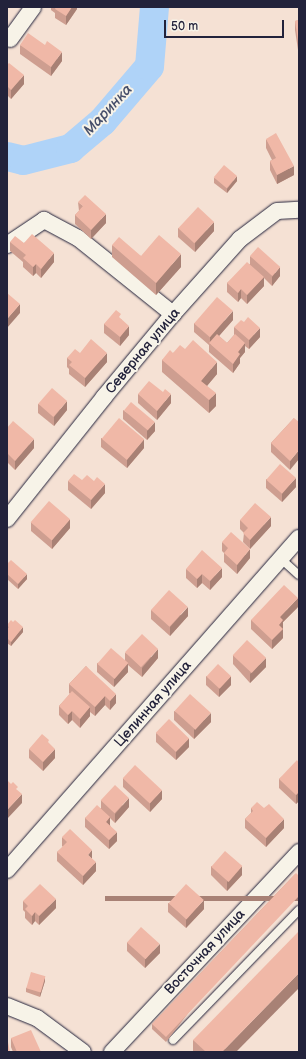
<!DOCTYPE html>
<meta charset="utf-8">
<style>
body{margin:0}
#map{position:relative;width:306px;height:1059px;overflow:hidden;background:#f5e1d4;font-family:"Balsamiq Sans",sans-serif}
div>[style]{position:absolute}
[style*='--x']{left:calc(var(--x)*1px);top:calc(var(--y)*1px);width:calc(var(--w)*1px);rotate:calc(var(--a)*1deg)}
.river>*{height:29px;margin:-14.5px;padding:0 14.5px;transform-origin:14.5px;border-radius:14.5px;background:#afd3f8}
.roads{filter:drop-shadow(0 0 1px #22223b) drop-shadow(0 0 1px #22223b)}
.service>*{height:8px;margin:-4px;padding:0 4px;transform-origin:4px;border-radius:4px;background:#f7f3e8}
.minor>*{height:16px;margin:-8px;padding:0 8px;transform-origin:8px;border-radius:8px;background:#f7f3e8}
.wall>*{inset:0;background:#ce9e90}
.shaded-wall>*{inset:0;background:#a88175;transform-origin:0 0}
.building>*{inset:0;background:#f0b8a7;transform-origin:0 0}
span{translate:-50% -50%;white-space:nowrap;text-align:center;line-height:1.15;-webkit-text-stroke:4px #f7f3e8;paint-order:stroke}
.street-label{font-size:14px;color:#22223b}
.water-label{font-size:15px;color:#454e6a;font-style:italic}
.frame{position:absolute;inset:0;border:8px solid #22223b;pointer-events:none}
.scale{position:absolute;left:164px;top:20px;width:120px;height:18px;box-sizing:border-box;border:2px solid #22223b;border-top:0;padding-left:5px;font-size:12px;line-height:14px;white-space:nowrap;color:#22223b;-webkit-text-stroke:3px #f7f3e8;paint-order:stroke}
</style>
<div id="map">
<div class="river">
<i style="--x:7;--y:156;--w:16;--a:14"></i>
<i style="--x:23;--y:160;--w:49;--a:-14.3"></i>
<i style="--x:70;--y:148;--w:42;--a:-40.2"></i>
<i style="--x:102;--y:121;--w:72;--a:-49.5"></i>
<i style="--x:149;--y:66;--w:59;--a:-85.2"></i>
</div>
<div class="roads">
<div class="service">
<i style="--x:280;--y:558;--w:25;--a:42"></i>
<i style="--x:173;--y:1040;--w:181;--a:-45.9"></i>
</div>
<div class="minor">
<i style="--x:10;--y:39;--w:39;--a:-54"></i>
<i style="--x:7;--y:245;--w:45;--a:-34"></i>
<i style="--x:44;--y:220;--w:38;--a:28"></i>
<i style="--x:78;--y:238;--w:122;--a:38.7"></i>
<i style="--x:7;--y:519;--w:156;--a:-51.5"></i>
<i style="--x:104;--y:397;--w:108;--a:-50.3"></i>
<i style="--x:173;--y:314;--w:101;--a:-48.2"></i>
<i style="--x:240;--y:239;--w:46;--a:-37.1"></i>
<i style="--x:277;--y:211;--w:22;--a:-3"></i>
<i style="--x:7;--y:870;--w:442;--a:-48.7"></i>
<i style="--x:7;--y:1006;--w:32;--a:22"></i>
<i style="--x:37;--y:1018;--w:57;--a:36.5"></i>
<i style="--x:112;--y:1052;--w:274;--a:-46.9"></i>
</div>
</div>
<div class="wall">
<i style="clip-path:polygon(51px 7px,77px 7px,77px 9px,66px 25px,55px 18px,55px 13px,51px 10px)"></i>
<i style="clip-path:polygon(299px 20px,299px 50px,298px 50px,295px 30px,295px 21px)"></i>
<i style="clip-path:polygon(20px 45px,62px 61px,51px 76px,20px 54px)"></i>
<i style="clip-path:polygon(7px 65px,24px 84px,11px 99px,7px 95px)"></i>
<i style="clip-path:polygon(266px 139px,294px 175px,277px 184px,270px 170px,270px 161px,272px 160px,266px 148px)"></i>
<i style="clip-path:polygon(214px 178px,237px 181px,227px 193px,214px 183px)"></i>
<i style="clip-path:polygon(78px 202px,106px 223px,91px 239px,75px 224px,75px 215px,79px 211px)"></i>
<i style="clip-path:polygon(178px 228px,214px 231px,195px 252px,178px 237px)"></i>
<i style="clip-path:polygon(10px 242px,24px 243px,54px 262px,41px 278px,36px 273px,33px 276px,23px 267px,23px 262px,10px 251px)"></i>
<i style="clip-path:polygon(112px 245px,141px 256px,181px 267px,156px 295px,112px 257px)"></i>
<i style="clip-path:polygon(250px 256px,280px 276px,272px 286px,264px 278px,264px 286px,247px 304px,241px 298px,238px 302px,227px 292px,227px 283px,250px 264px)"></i>
<i style="clip-path:polygon(121px 319px,129px 335px,120px 346px,104px 333px,104px 324px)"></i>
<i style="clip-path:polygon(233px 320px,219px 336px,227px 343px,234px 335px,234px 327px,260px 337px,249px 349px,245px 346px,245px 352px,240px 358px,240px 363px,233px 373px,209px 352px,209px 345px,194px 332px,194px 323px)"></i>
<i style="clip-path:polygon(185px 349px,217px 374px,207px 386px,216px 406px,209px 413px,162px 372px,162px 360px,173px 353px)"></i>
<i style="clip-path:polygon(80px 353px,107px 362px,85px 387px,69px 374px,69px 369px,67px 367px,67px 358px)"></i>
<i style="clip-path:polygon(138px 394px,171px 403px,157px 420px,138px 403px)"></i>
<i style="clip-path:polygon(38px 404px,67px 410px,54px 426px,38px 413px)"></i>
<i style="clip-path:polygon(123px 410px,155px 431px,147px 440px,123px 419px)"></i>
<i style="clip-path:polygon(294px 418px,290px 470px,271px 452px,271px 443px)"></i>
<i style="clip-path:polygon(7px 428px,34px 448px,15px 470px,7px 462px)"></i>
<i style="clip-path:polygon(101px 438px,144px 448px,127px 468px,101px 447px)"></i>
<i style="clip-path:polygon(266px 479px,296px 487px,282px 502px,266px 488px)"></i>
<i style="clip-path:polygon(82px 480px,105px 493px,91px 509px,68px 490px,68px 481px)"></i>
<i style="clip-path:polygon(240px 520px,271px 526px,250px 549px,243px 542px,244px 533px,240px 529px)"></i>
<i style="clip-path:polygon(31px 522px,70px 528px,52px 549px,31px 531px)"></i>
<i style="clip-path:polygon(222px 542px,250px 558px,237px 574px,224px 562px,224px 553px,222px 551px)"></i>
<i style="clip-path:polygon(7px 564px,27px 579px,18px 589px,7px 579px)"></i>
<i style="clip-path:polygon(186px 569px,222px 577px,210px 590px,202px 583px,197px 588px,186px 578px)"></i>
<i style="clip-path:polygon(298px 607px,283px 622px,283px 638px,272px 649px,251px 629px,251px 620px)"></i>
<i style="clip-path:polygon(151px 610px,188px 616px,170px 636px,151px 619px)"></i>
<i style="clip-path:polygon(7px 625px,23px 632px,11px 646px,7px 643px)"></i>
<i style="clip-path:polygon(125px 653px,158px 658px,142px 677px,128px 665px,128px 672px,114px 687px,97px 672px,97px 663px,125px 660px)"></i>
<i style="clip-path:polygon(233px 655px,266px 667px,250px 683px,233px 664px)"></i>
<i style="clip-path:polygon(86px 666px,116px 703px,110px 710px,105px 705px,95px 716px,90px 712px,90px 716px,80px 728px,72px 720px,68px 724px,59px 715px,59px 706px,70px 694px,69px 693px,69px 684px)"></i>
<i style="clip-path:polygon(206px 676px,231px 685px,219px 697px,206px 685px)"></i>
<i style="clip-path:polygon(174px 711px,211px 722px,194px 739px,174px 720px)"></i>
<i style="clip-path:polygon(156px 733px,189px 747px,176px 760px,156px 742px)"></i>
<i style="clip-path:polygon(29px 749px,55px 758px,43px 771px,29px 758px)"></i>
<i style="clip-path:polygon(299px 763px,299px 801px,296px 804px,279px 788px,279px 779px)"></i>
<i style="clip-path:polygon(123px 778px,162px 799px,150px 812px,123px 787px)"></i>
<i style="clip-path:polygon(101px 800px,129px 807px,115px 823px,110px 818px,110px 825px,117px 841px,109px 849px,85px 827px,85px 818px,101px 808px)"></i>
<i style="clip-path:polygon(251px 808px,264px 808px,284px 828px,266px 847px,245px 828px,245px 819px,251px 813px)"></i>
<i style="clip-path:polygon(62px 837px,92px 859px,96px 871px,83px 885px,57px 861px,57px 852px,63px 847px,62px 846px)"></i>
<i style="clip-path:polygon(211px 866px,242px 875px,227px 891px,211px 875px)"></i>
<i style="clip-path:polygon(296px 873px,166px 1042px,152px 1029px,152px 1024px)"></i>
<i style="clip-path:polygon(23px 901px,56px 908px,39px 925px,35px 921px,32px 925px,25px 918px,25px 912px,23px 910px)"></i>
<i style="clip-path:polygon(168px 903px,204px 909px,186px 928px,168px 912px)"></i>
<i style="clip-path:polygon(127px 942px,160px 953px,145px 968px,127px 951px)"></i>
<i style="clip-path:polygon(45px 981px,40px 997px,26px 992px,26px 988px)"></i>
<i style="clip-path:polygon(11px 1038px,41px 1052px,13px 1052px,11px 1047px)"></i>
<i style="clip-path:polygon(193px 1040px,236px 1052px,193px 1052px)"></i>
</div>
<div class="shaded-wall">
<i style="clip-path:polygon(72px 7px,77px 7px,77px 9px,66px 25px,66px 16px)"></i>
<i style="clip-path:polygon(62px 52px,62px 61px,51px 76px,51px 67px)"></i>
<i style="clip-path:polygon(24px 75px,24px 84px,11px 99px,11px 90px)"></i>
<i style="clip-path:polygon(294px 166px,294px 175px,277px 184px,277px 175px)"></i>
<i style="clip-path:polygon(237px 176px,237px 181px,227px 193px,227px 189px)"></i>
<i style="clip-path:polygon(106px 214px,106px 223px,91px 239px,91px 230px)"></i>
<i style="clip-path:polygon(214px 222px,214px 231px,195px 252px,195px 243px)"></i>
<i style="clip-path:polygon(54px 253px,54px 262px,41px 278px,41px 269px)"></i>
<i style="clip-path:polygon(181px 254px,181px 267px,156px 295px,156px 283px)"></i>
<i style="clip-path:polygon(36px 264px,36px 273px,33px 276px,33px 267px)"></i>
<i style="clip-path:polygon(280px 267px,280px 276px,272px 286px,272px 277px)"></i>
<i style="clip-path:polygon(264px 277px,264px 286px,247px 304px,247px 295px)"></i>
<i style="clip-path:polygon(241px 289px,241px 298px,238px 302px,238px 293px)"></i>
<i style="clip-path:polygon(20px 304px,20px 313px,7px 328px,7px 319px)"></i>
<i style="clip-path:polygon(233px 311px,233px 320px,211px 345px,210px 343px,210px 337px)"></i>
<i style="clip-path:polygon(129px 326px,129px 335px,120px 346px,120px 337px)"></i>
<i style="clip-path:polygon(260px 328px,260px 337px,249px 349px,249px 340px)"></i>
<i style="clip-path:polygon(245px 343px,245px 352px,240px 358px,240px 363px,233px 373px,233px 364px,238px 352px)"></i>
<i style="clip-path:polygon(107px 353px,107px 362px,85px 387px,85px 378px)"></i>
<i style="clip-path:polygon(217px 362px,217px 374px,201px 393px,201px 381px)"></i>
<i style="clip-path:polygon(216px 393px,216px 406px,209px 413px,209px 400px)"></i>
<i style="clip-path:polygon(171px 394px,171px 403px,157px 420px,157px 411px)"></i>
<i style="clip-path:polygon(67px 401px,67px 410px,54px 426px,54px 417px)"></i>
<i style="clip-path:polygon(155px 422px,155px 431px,147px 440px,147px 431px)"></i>
<i style="clip-path:polygon(34px 439px,34px 448px,15px 470px,15px 461px)"></i>
<i style="clip-path:polygon(144px 439px,144px 448px,127px 468px,127px 459px)"></i>
<i style="clip-path:polygon(299px 450px,299px 459px,290px 470px,290px 461px)"></i>
<i style="clip-path:polygon(296px 478px,296px 487px,282px 502px,282px 493px)"></i>
<i style="clip-path:polygon(105px 484px,105px 493px,91px 509px,91px 500px)"></i>
<i style="clip-path:polygon(271px 517px,271px 526px,250px 549px,250px 540px)"></i>
<i style="clip-path:polygon(70px 519px,70px 528px,52px 549px,52px 540px)"></i>
<i style="clip-path:polygon(250px 549px,250px 558px,237px 574px,237px 565px)"></i>
<i style="clip-path:polygon(222px 568px,222px 577px,210px 590px,210px 581px)"></i>
<i style="clip-path:polygon(27px 574px,27px 579px,18px 589px,18px 584px)"></i>
<i style="clip-path:polygon(202px 574px,202px 583px,197px 588px,197px 579px)"></i>
<i style="clip-path:polygon(298px 598px,298px 607px,283px 622px,283px 638px,272px 649px,272px 640px,280px 617px)"></i>
<i style="clip-path:polygon(188px 607px,188px 616px,170px 636px,170px 627px)"></i>
<i style="clip-path:polygon(23px 627px,23px 632px,11px 646px,11px 642px)"></i>
<i style="clip-path:polygon(158px 649px,158px 658px,142px 677px,142px 668px)"></i>
<i style="clip-path:polygon(266px 658px,266px 667px,250px 683px,250px 674px)"></i>
<i style="clip-path:polygon(128px 663px,128px 672px,114px 687px,114px 678px)"></i>
<i style="clip-path:polygon(231px 676px,231px 685px,219px 697px,219px 688px)"></i>
<i style="clip-path:polygon(116px 694px,116px 703px,110px 710px,110px 701px)"></i>
<i style="clip-path:polygon(105px 696px,105px 705px,95px 716px,95px 707px)"></i>
<i style="clip-path:polygon(90px 707px,90px 716px,80px 728px,80px 719px)"></i>
<i style="clip-path:polygon(72px 711px,72px 720px,68px 724px,68px 715px)"></i>
<i style="clip-path:polygon(211px 713px,211px 722px,194px 739px,194px 730px)"></i>
<i style="clip-path:polygon(189px 738px,189px 747px,176px 760px,176px 751px)"></i>
<i style="clip-path:polygon(55px 749px,55px 758px,43px 771px,43px 762px)"></i>
<i style="clip-path:polygon(162px 790px,162px 799px,150px 812px,150px 803px)"></i>
<i style="clip-path:polygon(299px 792px,299px 801px,296px 804px,296px 795px)"></i>
<i style="clip-path:polygon(22px 794px,22px 803px,7px 819px,7px 810px)"></i>
<i style="clip-path:polygon(129px 798px,129px 807px,115px 823px,115px 814px)"></i>
<i style="clip-path:polygon(110px 817px,110px 826px,106px 822px)"></i>
<i style="clip-path:polygon(284px 819px,284px 828px,266px 847px,266px 838px)"></i>
<i style="clip-path:polygon(117px 832px,117px 841px,109px 849px,109px 840px)"></i>
<i style="clip-path:polygon(92px 850px,92px 859px,88px 855px)"></i>
<i style="clip-path:polygon(96px 862px,96px 871px,83px 885px,83px 876px)"></i>
<i style="clip-path:polygon(242px 866px,242px 875px,227px 891px,227px 882px)"></i>
<i style="left:299px;top:896px;width:5px;height:194px;rotate:90deg"></i>
<i style="clip-path:polygon(56px 899px,56px 908px,39px 925px,39px 916px)"></i>
<i style="clip-path:polygon(204px 900px,204px 909px,186px 928px,186px 919px)"></i>
<i style="clip-path:polygon(35px 912px,35px 921px,32px 925px,32px 916px)"></i>
<i style="clip-path:polygon(160px 944px,160px 953px,145px 968px,145px 959px)"></i>
<i style="clip-path:polygon(299px 973px,299px 988px,236px 1052px,222px 1052px)"></i>
<i style="clip-path:polygon(45px 976px,45px 981px,40px 997px,40px 992px)"></i>
</div>
<div class="building">
<i style="clip-path:polygon(56px 7px,72px 7px,66px 16px,55px 9px)"></i>
<i style="clip-path:polygon(299px 20px,299px 41px,298px 41px,295px 21px)"></i>
<i style="clip-path:polygon(28px 33px,45px 45px,47px 41px,62px 52px,51px 67px,20px 45px)"></i>
<i style="clip-path:polygon(9px 63px,24px 75px,11px 90px,7px 86px,7px 65px)"></i>
<i style="clip-path:polygon(276px 133px,294px 166px,277px 175px,270px 161px,276px 158px,266px 139px)"></i>
<i style="left:224px;top:165px;width:17px;height:16px;rotate:40deg"></i>
<i style="clip-path:polygon(85px 195px,106px 214px,91px 230px,75px 215px,83px 206px,78px 202px)"></i>
<i style="left:198px;top:207px;width:22px;height:29px;rotate:43deg"></i>
<i style="clip-path:polygon(32px 234px,54px 253px,41px 269px,36px 264px,33px 267px,23px 258px,26px 255px,10px 242px,15px 236px,24px 243px)"></i>
<i style="clip-path:polygon(159px 235px,181px 254px,156px 283px,112px 245px,119px 237px,141px 256px)"></i>
<i style="left:258px;top:247px;width:30px;height:12px;rotate:42deg"></i>
<i style="clip-path:polygon(247px 262px,264px 277px,247px 295px,241px 289px,238px 293px,227px 283px)"></i>
<i style="clip-path:polygon(7px 293px,20px 304px,7px 319px)"></i>
<i style="left:217px;top:297px;width:21px;height:35px;rotate:41deg"></i>
<i style="clip-path:polygon(116px 310px,121px 314px,119px 317px,129px 326px,120px 337px,104px 324px)"></i>
<i style="clip-path:polygon(248px 317px,260px 328px,249px 340px,234px 327px,241px 320px,244px 322px)"></i>
<i style="clip-path:polygon(217px 334px,227px 343px,235px 334px,245px 343px,238px 352px,240px 354px,233px 364px,209px 343px)"></i>
<i style="clip-path:polygon(91px 339px,107px 353px,85px 378px,69px 365px,72px 362px,67px 358px,75px 349px,80px 353px)"></i>
<i style="clip-path:polygon(193px 340px,217px 362px,201px 381px,216px 393px,209px 400px,162px 360px,170px 350px,173px 353px,180px 345px,185px 349px)"></i>
<i style="clip-path:polygon(149px 381px,163px 392px,165px 389px,171px 394px,157px 411px,138px 394px)"></i>
<i style="left:52px;top:388px;width:20px;height:21px;rotate:41deg"></i>
<i style="left:131px;top:402px;width:31px;height:11px;rotate:40deg"></i>
<i style="left:119px;top:418px;width:33px;height:27px;rotate:40deg"></i>
<i style="clip-path:polygon(294px 418px,299px 422px,299px 450px,290px 461px,271px 443px)"></i>
<i style="clip-path:polygon(13px 421px,34px 439px,15px 461px,7px 453px,7px 428px)"></i>
<i style="left:280px;top:464px;width:21px;height:21px;rotate:41deg"></i>
<i style="clip-path:polygon(74px 474px,82px 480px,87px 475px,94px 481px,97px 477px,105px 484px,91px 500px,68px 481px)"></i>
<i style="left:49px;top:501px;width:28px;height:28px;rotate:41deg"></i>
<i style="clip-path:polygon(255px 503px,271px 517px,250px 540px,243px 533px,248px 528px,240px 520px)"></i>
<i style="clip-path:polygon(231px 532px,250px 549px,237px 565px,224px 553px,228px 548px,222px 542px)"></i>
<i style="clip-path:polygon(202px 550px,222px 568px,210px 581px,202px 574px,197px 579px,186px 569px)"></i>
<i style="clip-path:polygon(11px 560px,27px 574px,18px 584px,7px 574px,7px 564px)"></i>
<i style="clip-path:polygon(284px 585px,298px 598px,280px 617px,283px 620px,279px 625px,283px 629px,272px 640px,251px 620px)"></i>
<i style="left:169px;top:590px;width:25px;height:27px;rotate:42deg"></i>
<i style="clip-path:polygon(11px 620px,13px 622px,15px 620px,23px 627px,11px 642px,7px 638px,7px 629px,9px 627px,7px 626px,7px 625px)"></i>
<i style="left:142px;top:634px;width:22px;height:25px;rotate:43deg"></i>
<i style="left:247px;top:640px;width:26px;height:21px;rotate:43deg"></i>
<i style="left:111px;top:648px;width:23px;height:21px;rotate:41deg"></i>
<i style="left:218px;top:664px;width:18px;height:17px;rotate:43deg"></i>
<i style="clip-path:polygon(86px 666px,116px 694px,110px 701px,105px 696px,95px 707px,69px 684px)"></i>
<i style="clip-path:polygon(72px 691px,90px 707px,80px 719px,72px 711px,68px 715px,59px 706px)"></i>
<i style="left:190px;top:694px;width:28px;height:23px;rotate:42deg"></i>
<i style="left:169px;top:719px;width:28px;height:19px;rotate:44deg"></i>
<i style="clip-path:polygon(42px 734px,49px 740px,48px 742px,55px 749px,43px 762px,29px 749px)"></i>
<i style="clip-path:polygon(297px 760px,299px 763px,299px 792px,296px 795px,279px 779px)"></i>
<i style="left:135px;top:765px;width:37px;height:18px;rotate:43deg"></i>
<i style="clip-path:polygon(7px 780px,11px 784px,13px 782px,18px 787px,16px 789px,22px 794px,7px 810px)"></i>
<i style="left:115px;top:785px;width:19px;height:21px;rotate:43deg"></i>
<i style="clip-path:polygon(257px 802px,264px 808px,269px 804px,284px 819px,266px 838px,245px 819px,253px 811px,251px 808px)"></i>
<i style="clip-path:polygon(97px 805px,110px 817px,106px 822px,117px 832px,109px 840px,85px 818px)"></i>
<i style="clip-path:polygon(70px 829px,92px 850px,88px 855px,96px 862px,83px 876px,57px 852px,67px 842px,62px 837px)"></i>
<i style="left:225px;top:851px;width:23px;height:21px;rotate:41deg"></i>
<i style="clip-path:polygon(296px 873px,299px 876px,299px 896px,166px 1037px,152px 1024px)"></i>
<i style="clip-path:polygon(40px 884px,56px 899px,39px 916px,35px 912px,32px 916px,25px 909px,28px 906px,23px 901px)"></i>
<i style="left:186px;top:884px;width:24px;height:26px;rotate:42deg"></i>
<i style="left:141px;top:927px;width:25px;height:21px;rotate:42deg"></i>
<i style="clip-path:polygon(299px 931px,299px 973px,222px 1052px,206px 1052px,193px 1040px)"></i>
<i style="left:31px;top:972px;width:15px;height:17px;rotate:16deg"></i>
<i style="clip-path:polygon(31px 1030px,41px 1052px,17px 1052px,11px 1038px)"></i>
<i style="clip-path:polygon(7px 1037px,10px 1052px,7px 1052px)"></i>
</div>
<div class="street-label">
<span style="left:143px;top:351px;rotate:-50deg">Северная улица</span>
<span style="left:153px;top:704px;rotate:-49deg">Целинная улица</span>
<span style="left:205px;top:952px;rotate:-47deg">Восточная улица</span>
</div>
<div class="water-label">
<span style="left:108px;top:110px;rotate:-47deg">Маринка</span>
</div>
<div class="frame"></div>
<div class="scale">50 m</div>
</div>
